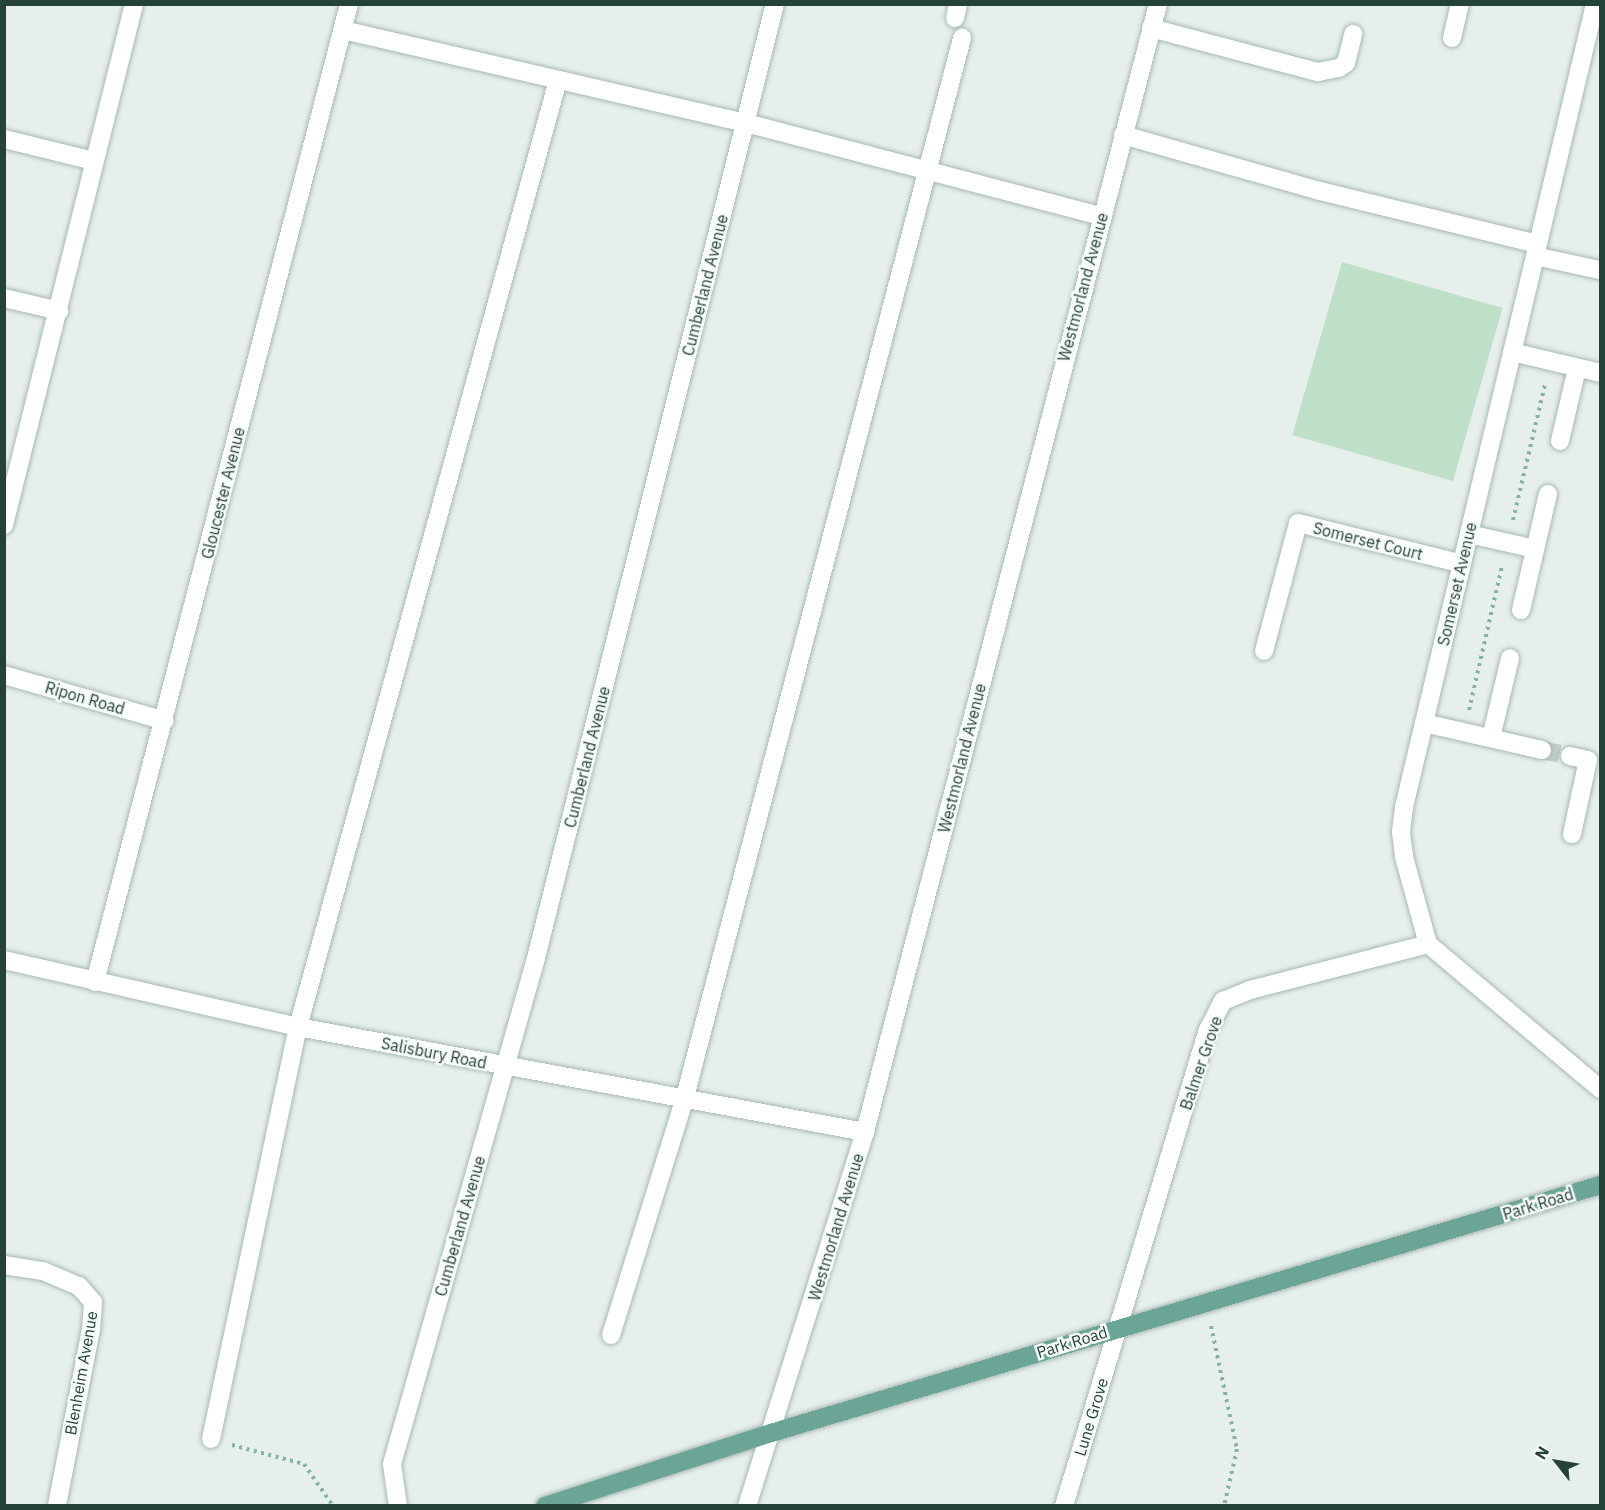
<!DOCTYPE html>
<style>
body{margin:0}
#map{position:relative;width:1605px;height:1510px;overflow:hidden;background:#e6efeb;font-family:"IBM Plex Sans",sans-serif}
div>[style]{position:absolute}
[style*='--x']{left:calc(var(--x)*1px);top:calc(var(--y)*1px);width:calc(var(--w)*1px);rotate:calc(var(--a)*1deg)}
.green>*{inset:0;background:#bfe0c8;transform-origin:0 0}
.minor-tunnel>*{height:18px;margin-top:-9px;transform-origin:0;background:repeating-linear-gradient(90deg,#bfccc8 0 18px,transparent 0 27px)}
.path>*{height:4px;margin-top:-2px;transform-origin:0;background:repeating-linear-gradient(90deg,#86b3a5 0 3px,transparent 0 7.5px)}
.roads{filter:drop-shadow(0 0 2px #a8b8b2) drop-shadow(0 0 2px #a8b8b2)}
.minor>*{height:18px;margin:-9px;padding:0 9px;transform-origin:9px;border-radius:9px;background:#fff}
.major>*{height:18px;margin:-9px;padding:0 9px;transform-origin:9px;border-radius:9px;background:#6aa596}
span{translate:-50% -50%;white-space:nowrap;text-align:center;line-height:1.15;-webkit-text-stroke:5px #f7fbf9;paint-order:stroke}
.street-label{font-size:16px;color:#24423a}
.frame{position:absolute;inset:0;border:6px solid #24423a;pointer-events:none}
.north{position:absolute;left:1527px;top:1432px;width:60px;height:60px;-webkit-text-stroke:4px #f7fbf9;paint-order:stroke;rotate:301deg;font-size:16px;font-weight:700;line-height:24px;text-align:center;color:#24423a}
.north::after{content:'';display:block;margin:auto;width:21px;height:27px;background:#24423a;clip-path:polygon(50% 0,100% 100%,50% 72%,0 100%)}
</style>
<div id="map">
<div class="green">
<i style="left:1342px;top:262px;width:167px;height:180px;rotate:16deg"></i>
</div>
<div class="minor-tunnel">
<i style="--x:1542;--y:750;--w:29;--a:12"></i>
</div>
<div class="path">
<i style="--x:1513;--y:520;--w:139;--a:-76.7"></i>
<i style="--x:1469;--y:710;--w:148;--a:-77.1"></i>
<i style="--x:1211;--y:1326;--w:126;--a:78.1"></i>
<i style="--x:1237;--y:1449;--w:58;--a:102.8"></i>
<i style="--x:232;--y:1445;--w:74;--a:14.8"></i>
<i style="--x:304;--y:1464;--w:51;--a:55.4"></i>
</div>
<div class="roads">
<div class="minor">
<i style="--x:1595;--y:4;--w:825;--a:103.38"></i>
<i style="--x:1404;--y:807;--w:25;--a:97"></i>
<i style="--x:1401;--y:832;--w:25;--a:83"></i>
<i style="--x:1404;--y:857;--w:90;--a:74.6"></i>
<i style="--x:1428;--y:944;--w:225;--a:40.1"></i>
<i style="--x:955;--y:18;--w:14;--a:-78"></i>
<i style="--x:1151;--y:28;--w:173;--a:14.8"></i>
<i style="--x:1318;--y:72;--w:21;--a:-11"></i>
<i style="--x:1339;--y:68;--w:9;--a:-36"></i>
<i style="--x:1346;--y:63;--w:30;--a:-76"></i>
<i style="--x:343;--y:30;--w:414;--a:13"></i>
<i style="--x:746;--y:123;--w:367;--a:14.7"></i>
<i style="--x:1452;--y:38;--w:35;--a:-77"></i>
<i style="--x:1123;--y:135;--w:205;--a:15.9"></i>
<i style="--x:1320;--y:191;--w:224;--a:13.7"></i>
<i style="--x:4;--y:139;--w:93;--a:13.7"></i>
<i style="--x:1535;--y:256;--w:66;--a:12.2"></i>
<i style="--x:4;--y:298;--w:57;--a:13.3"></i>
<i style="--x:1512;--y:352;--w:90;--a:13.4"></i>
<i style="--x:1560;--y:441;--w:75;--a:-76.9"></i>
<i style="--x:4;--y:525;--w:537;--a:-75.99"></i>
<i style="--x:1469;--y:534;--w:68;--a:12.8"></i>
<i style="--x:1521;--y:610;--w:119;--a:-76.9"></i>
<i style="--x:1264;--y:651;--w:132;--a:-75.1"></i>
<i style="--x:1298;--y:523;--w:169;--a:14"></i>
<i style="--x:4;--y:675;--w:167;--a:15.9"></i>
<i style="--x:1424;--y:723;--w:121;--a:12.9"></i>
<i style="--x:1491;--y:738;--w:82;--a:-76.6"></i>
<i style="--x:1570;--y:756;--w:18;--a:13"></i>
<i style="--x:1588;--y:760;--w:76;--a:102.2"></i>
<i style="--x:4;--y:960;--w:302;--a:12.8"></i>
<i style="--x:298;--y:1027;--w:577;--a:10.49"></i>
<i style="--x:95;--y:982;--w:1010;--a:-75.44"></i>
<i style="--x:4;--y:1265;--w:39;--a:9"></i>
<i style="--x:43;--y:1271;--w:39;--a:23"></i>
<i style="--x:79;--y:1286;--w:21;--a:49"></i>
<i style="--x:93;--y:1302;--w:27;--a:94"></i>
<i style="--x:91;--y:1329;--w:180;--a:100.9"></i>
<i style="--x:611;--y:1335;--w:249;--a:-72.7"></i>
<i style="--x:685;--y:1097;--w:1095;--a:-75.34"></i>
<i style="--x:211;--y:1439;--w:421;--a:-78.1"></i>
<i style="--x:298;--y:1027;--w:982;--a:-74.65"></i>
<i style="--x:398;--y:1506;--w:42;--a:-98.1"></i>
<i style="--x:392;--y:1464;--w:526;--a:-74.11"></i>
<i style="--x:536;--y:958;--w:983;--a:-75.94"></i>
<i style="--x:747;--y:1506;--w:392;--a:-72.5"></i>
<i style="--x:865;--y:1132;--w:1165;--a:-75.44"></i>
<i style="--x:1064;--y:1506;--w:497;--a:-73.2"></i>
<i style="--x:1208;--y:1030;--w:33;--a:-63"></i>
<i style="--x:1223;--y:1001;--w:29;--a:-22"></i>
<i style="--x:1250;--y:990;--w:184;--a:-14.5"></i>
</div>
<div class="major">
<i style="--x:545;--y:1506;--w:237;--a:-17.9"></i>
<i style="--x:771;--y:1433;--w:865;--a:-16.65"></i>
</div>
</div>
<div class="street-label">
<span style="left:705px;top:285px;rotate:-76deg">Cumberland Avenue</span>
<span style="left:1083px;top:287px;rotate:-75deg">Westmorland Avenue</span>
<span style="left:223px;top:493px;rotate:-76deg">Gloucester Avenue</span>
<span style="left:1368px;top:541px;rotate:14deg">Somerset Court</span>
<span style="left:1457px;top:584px;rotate:-77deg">Somerset Avenue</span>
<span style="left:85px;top:698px;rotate:16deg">Ripon Road</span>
<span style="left:587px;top:757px;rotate:-76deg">Cumberland Avenue</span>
<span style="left:962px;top:758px;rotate:-76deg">Westmorland Avenue</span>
<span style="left:434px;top:1053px;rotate:11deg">Salisbury Road</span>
<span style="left:1201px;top:1063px;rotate:-71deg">Balmer Grove</span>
<span style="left:1538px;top:1204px;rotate:-17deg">Park Road</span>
<span style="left:460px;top:1226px;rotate:-74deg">Cumberland Avenue</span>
<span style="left:836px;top:1227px;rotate:-73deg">Westmorland Avenue</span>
<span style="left:1072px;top:1342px;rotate:-17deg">Park Road</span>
<span style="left:81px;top:1373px;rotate:-80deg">Blenheim Avenue</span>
<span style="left:1091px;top:1417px;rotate:-73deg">Lune Grove</span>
</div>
<div class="frame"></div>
<div class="north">N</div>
</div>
